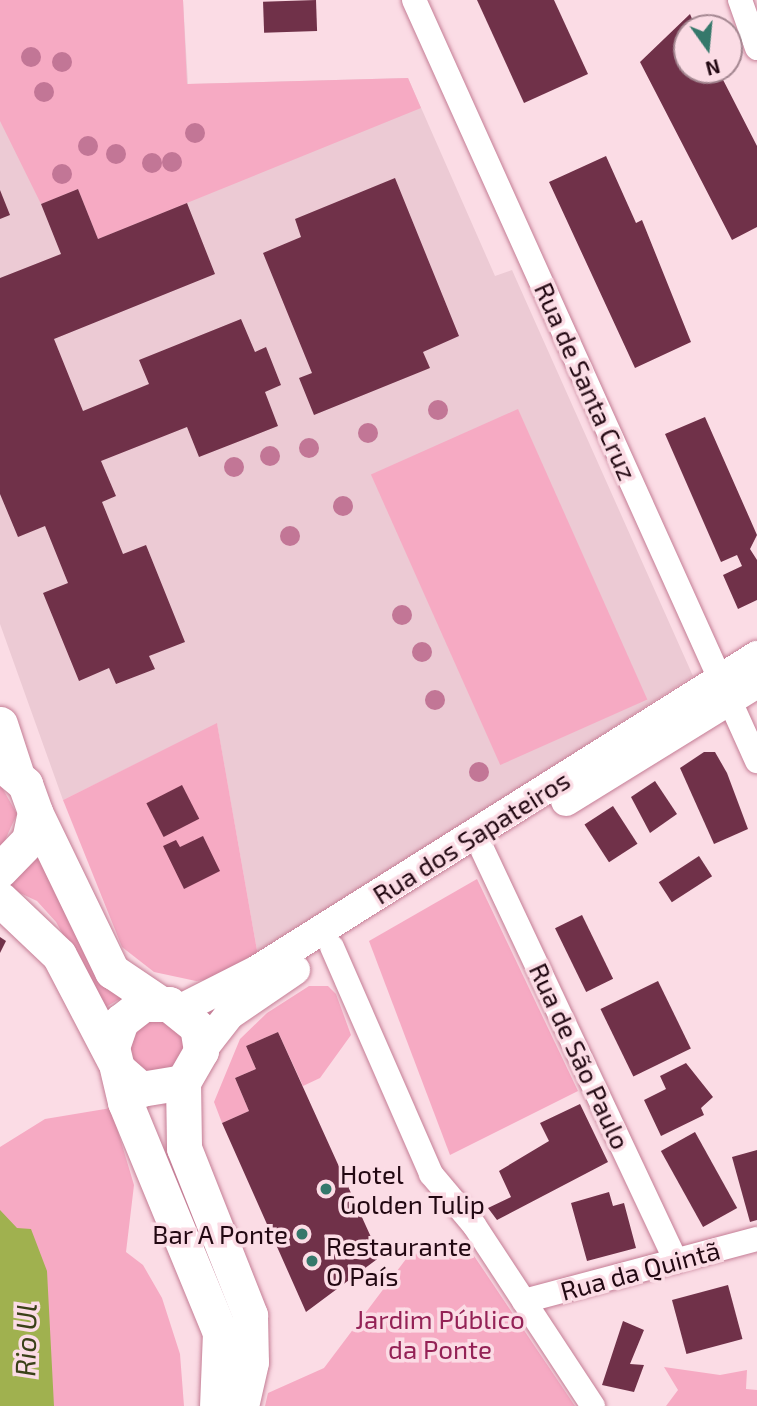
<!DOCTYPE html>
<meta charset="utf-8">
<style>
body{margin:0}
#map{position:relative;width:757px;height:1406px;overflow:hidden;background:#fbdce5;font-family:"Exo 2",sans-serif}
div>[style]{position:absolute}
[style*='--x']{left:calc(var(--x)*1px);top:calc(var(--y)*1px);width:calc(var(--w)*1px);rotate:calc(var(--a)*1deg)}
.built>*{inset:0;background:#eccad4}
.green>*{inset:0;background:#f6aac3;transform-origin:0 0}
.round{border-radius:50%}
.water>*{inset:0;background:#a0b14f}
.building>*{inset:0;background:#703149;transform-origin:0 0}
.roads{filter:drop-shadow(0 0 2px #c47d95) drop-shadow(0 0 2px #c47d95)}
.minor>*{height:24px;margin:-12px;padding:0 12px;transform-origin:12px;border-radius:12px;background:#fff}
.tertiary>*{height:30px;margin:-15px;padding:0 15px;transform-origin:15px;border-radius:15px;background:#fff}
.secondary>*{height:35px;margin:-17.5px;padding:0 17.5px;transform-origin:17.5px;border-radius:17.5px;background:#fff}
.trees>*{width:20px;height:20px;margin:-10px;border-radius:50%;background:#c27696}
.dots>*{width:19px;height:19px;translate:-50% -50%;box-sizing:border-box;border:4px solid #fbdce5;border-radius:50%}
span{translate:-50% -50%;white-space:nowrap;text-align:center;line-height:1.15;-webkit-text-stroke:7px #fbdce5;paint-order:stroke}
.street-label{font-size:26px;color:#220812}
.poi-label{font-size:26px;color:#220812}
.left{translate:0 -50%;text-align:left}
.right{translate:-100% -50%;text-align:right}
.park-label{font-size:26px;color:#942256}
.water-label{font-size:28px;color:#3a4118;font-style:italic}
.north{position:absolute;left:673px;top:14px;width:70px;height:70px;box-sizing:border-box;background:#fbdce5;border:2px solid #a48791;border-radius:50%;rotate:165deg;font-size:19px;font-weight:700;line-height:28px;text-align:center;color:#220812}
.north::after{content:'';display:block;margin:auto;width:24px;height:32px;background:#35786b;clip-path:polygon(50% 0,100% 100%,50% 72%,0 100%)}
</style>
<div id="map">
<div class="built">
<i style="clip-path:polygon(0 0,183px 0,188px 84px,408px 78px,495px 276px,512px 270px,693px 676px,258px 956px,217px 724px,63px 800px,0 624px)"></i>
</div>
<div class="green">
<i style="clip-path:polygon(0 0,183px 0,187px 84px,408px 78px,421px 108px,98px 239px,78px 189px,41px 204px,0 121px)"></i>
<i style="left:518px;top:409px;width:318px;height:161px;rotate:66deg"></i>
<i style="clip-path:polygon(217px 723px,258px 956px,219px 978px,196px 981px,154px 972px,122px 947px,63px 800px)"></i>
<i style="clip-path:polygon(0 784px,17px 814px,0 851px)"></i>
<i style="clip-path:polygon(42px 848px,123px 997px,104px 1008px,56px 922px,37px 901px,3px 885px)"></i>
<i style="clip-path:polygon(477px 879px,578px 1091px,450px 1155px,369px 941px)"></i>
<i style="clip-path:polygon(309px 986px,328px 986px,336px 994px,351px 1035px,320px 1078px,303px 1086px,278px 1032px,246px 1046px,256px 1069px,235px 1078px,249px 1111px,222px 1123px,214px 1102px,240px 1039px,267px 1013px)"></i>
<i class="round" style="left:128px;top:1018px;width:56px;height:56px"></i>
<i style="clip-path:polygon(111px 1108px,134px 1185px,126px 1252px,143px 1265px,162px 1298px,180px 1354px,184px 1406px,0 1406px,0 1147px,45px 1119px)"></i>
<i style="clip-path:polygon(466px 1244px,575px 1406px,265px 1406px,268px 1393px,324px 1368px,409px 1255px)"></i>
<i style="clip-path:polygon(664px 1367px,720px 1375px,747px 1370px,746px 1389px,757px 1390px,757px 1406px,666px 1406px,678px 1390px)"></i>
</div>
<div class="water">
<i style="clip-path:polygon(0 1210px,17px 1228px,31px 1229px,47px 1271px,54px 1406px,0 1406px)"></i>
</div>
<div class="building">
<i style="left:316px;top:0;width:31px;height:53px;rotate:88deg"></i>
<i style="clip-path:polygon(477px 0,554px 0,588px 74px,524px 103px)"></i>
<i style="clip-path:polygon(690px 14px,696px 28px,687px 28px,687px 70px,718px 70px,757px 146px,757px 227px,732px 240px,640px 62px)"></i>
<i style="clip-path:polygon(606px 156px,636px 223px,642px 220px,691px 342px,635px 368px,549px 182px)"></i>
<i style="clip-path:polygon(395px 178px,459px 336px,423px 352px,430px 368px,314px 415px,299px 378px,312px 373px,263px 253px,301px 237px,295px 219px)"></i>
<i style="clip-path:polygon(78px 189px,98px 239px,187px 203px,215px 274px,54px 339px,83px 411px,149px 384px,139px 360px,241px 319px,255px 352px,266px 347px,281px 385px,265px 392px,278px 426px,199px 457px,187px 427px,101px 461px,116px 496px,102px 502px,123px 554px,146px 545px,185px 642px,149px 656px,155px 669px,116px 684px,109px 668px,79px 681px,43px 593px,68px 583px,45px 526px,18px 537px,0 494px,0 278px,61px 254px,41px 204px)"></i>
<i style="clip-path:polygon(0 190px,10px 215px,0 219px)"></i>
<i style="clip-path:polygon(705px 417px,757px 535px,750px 549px,757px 560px,757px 600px,738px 609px,723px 575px,742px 566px,737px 555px,721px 562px,665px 434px)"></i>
<i style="clip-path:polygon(704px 752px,715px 752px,727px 773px,748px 829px,714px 844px,680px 768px)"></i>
<i style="clip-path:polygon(655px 781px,677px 814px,650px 833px,631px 797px)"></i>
<i style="left:182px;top:785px;width:38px;height:40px;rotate:63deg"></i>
<i style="left:613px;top:806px;width:45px;height:34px;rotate:57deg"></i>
<i style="clip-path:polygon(203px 836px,220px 871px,184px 889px,163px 846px,176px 840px,180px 847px)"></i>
<i style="left:699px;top:856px;width:24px;height:48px;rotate:57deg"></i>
<i style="left:582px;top:915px;width:71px;height:30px;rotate:64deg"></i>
<i style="clip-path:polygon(0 937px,6px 941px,0 953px)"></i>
<i style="left:658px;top:981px;width:75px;height:64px;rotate:64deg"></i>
<i style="clip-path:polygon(278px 1032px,380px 1257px,306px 1312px,222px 1123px,249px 1111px,235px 1078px,256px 1069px,246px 1046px)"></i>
<i style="clip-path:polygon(686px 1063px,713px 1097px,701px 1108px,704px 1115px,661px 1136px,644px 1100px,666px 1089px,660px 1076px)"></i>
<i style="clip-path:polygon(580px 1104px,608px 1162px,497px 1220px,488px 1208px,511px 1197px,499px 1171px,549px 1141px,540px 1123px)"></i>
<i style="left:695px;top:1132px;width:87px;height:39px;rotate:61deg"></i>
<i style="clip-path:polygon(757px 1150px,757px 1220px,750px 1222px,732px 1157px)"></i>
<i style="clip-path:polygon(609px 1192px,613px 1206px,624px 1203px,636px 1248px,587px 1261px,571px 1203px)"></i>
<i style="left:728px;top:1285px;width:56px;height:58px;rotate:75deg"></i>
<i style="clip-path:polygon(623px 1321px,644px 1330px,630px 1364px,644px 1365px,634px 1392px,602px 1385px)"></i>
</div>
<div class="roads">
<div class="minor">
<i style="--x:414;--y:0;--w:835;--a:65.74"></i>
<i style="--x:740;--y:0;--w:51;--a:70.5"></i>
<i style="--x:483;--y:851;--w:453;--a:64.8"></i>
<i style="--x:332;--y:947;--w:248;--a:66.4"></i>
<i style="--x:431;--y:1174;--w:67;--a:49.9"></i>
<i style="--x:474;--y:1225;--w:217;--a:56.7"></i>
<i style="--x:524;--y:1301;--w:241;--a:-14.9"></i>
</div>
<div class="tertiary">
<i style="--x:566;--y:801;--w:225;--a:-31.7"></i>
<i style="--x:181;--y:1009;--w:84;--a:-26.9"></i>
<i style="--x:256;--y:971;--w:592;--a:-32.16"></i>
<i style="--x:201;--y:1051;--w:46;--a:-52.1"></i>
<i style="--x:229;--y:1015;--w:80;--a:-34.3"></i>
</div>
<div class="secondary">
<i style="--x:0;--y:724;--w:52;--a:71.9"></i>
<i style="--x:0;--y:763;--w:33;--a:40"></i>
<i style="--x:25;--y:784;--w:30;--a:70"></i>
<i style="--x:35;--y:812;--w:29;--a:102"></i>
<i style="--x:29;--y:840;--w:42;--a:134"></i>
<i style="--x:35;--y:812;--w:177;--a:64.2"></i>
<i style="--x:112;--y:971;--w:55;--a:34"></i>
<i style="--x:0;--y:899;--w:81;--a:43.5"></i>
<i style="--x:59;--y:955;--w:119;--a:62.4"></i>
<i style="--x:120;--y:1071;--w:28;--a:41"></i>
<i style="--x:141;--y:1089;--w:43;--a:-9.5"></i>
<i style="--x:183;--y:1082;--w:36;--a:-60"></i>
<i style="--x:201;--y:1051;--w:24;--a:-99"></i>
<i style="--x:197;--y:1027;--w:36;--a:-141"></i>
<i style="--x:169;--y:1004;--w:26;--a:180"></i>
<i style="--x:143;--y:1004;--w:28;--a:142"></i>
<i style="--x:121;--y:1021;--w:28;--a:109"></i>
<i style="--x:112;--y:1047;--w:57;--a:76.7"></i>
<i style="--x:125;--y:1102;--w:249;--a:67.6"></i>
<i style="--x:220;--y:1332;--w:74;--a:92.3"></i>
<i style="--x:183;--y:1082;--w:66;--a:89.1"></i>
<i style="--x:184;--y:1148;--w:180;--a:68.4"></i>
<i style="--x:250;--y:1315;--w:47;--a:88.8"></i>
<i style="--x:251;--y:1362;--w:45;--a:102.8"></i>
</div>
</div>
<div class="trees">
<i style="left:31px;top:57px"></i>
<i style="left:62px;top:62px"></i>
<i style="left:44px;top:92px"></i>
<i style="left:195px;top:133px"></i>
<i style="left:88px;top:146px"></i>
<i style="left:116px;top:154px"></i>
<i style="left:172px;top:162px"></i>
<i style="left:152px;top:163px"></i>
<i style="left:62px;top:174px"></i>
<i style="left:438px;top:410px"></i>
<i style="left:368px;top:433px"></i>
<i style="left:309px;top:448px"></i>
<i style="left:270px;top:456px"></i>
<i style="left:234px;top:467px"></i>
<i style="left:343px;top:506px"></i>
<i style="left:290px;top:536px"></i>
<i style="left:402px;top:615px"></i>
<i style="left:422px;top:652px"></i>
<i style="left:435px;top:700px"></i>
<i style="left:479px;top:772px"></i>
</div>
<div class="dots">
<i style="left:326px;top:1189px;background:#35786b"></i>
<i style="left:302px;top:1234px;background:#35786b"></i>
<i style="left:312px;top:1261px;background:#35786b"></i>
</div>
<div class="street-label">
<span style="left:586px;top:381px;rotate:66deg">Rua de Santa Cruz</span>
<span style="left:471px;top:837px;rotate:-32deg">Rua dos Sapateiros</span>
<span style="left:580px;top:1056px;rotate:65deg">Rua de São Paulo</span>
<span style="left:640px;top:1270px;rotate:-15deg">Rua da Quintã</span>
</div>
<div class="poi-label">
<span class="left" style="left:340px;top:1189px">Hotel<br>Golden Tulip</span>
<span class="right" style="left:288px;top:1234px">Bar A Ponte</span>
<span class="left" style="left:326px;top:1261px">Restaurante<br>O País</span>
</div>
<div class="park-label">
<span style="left:440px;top:1334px">Jardim Público<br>da Ponte</span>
</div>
<div class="water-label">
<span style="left:25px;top:1340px;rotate:-89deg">Rio Ul</span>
</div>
<div class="north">N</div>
</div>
